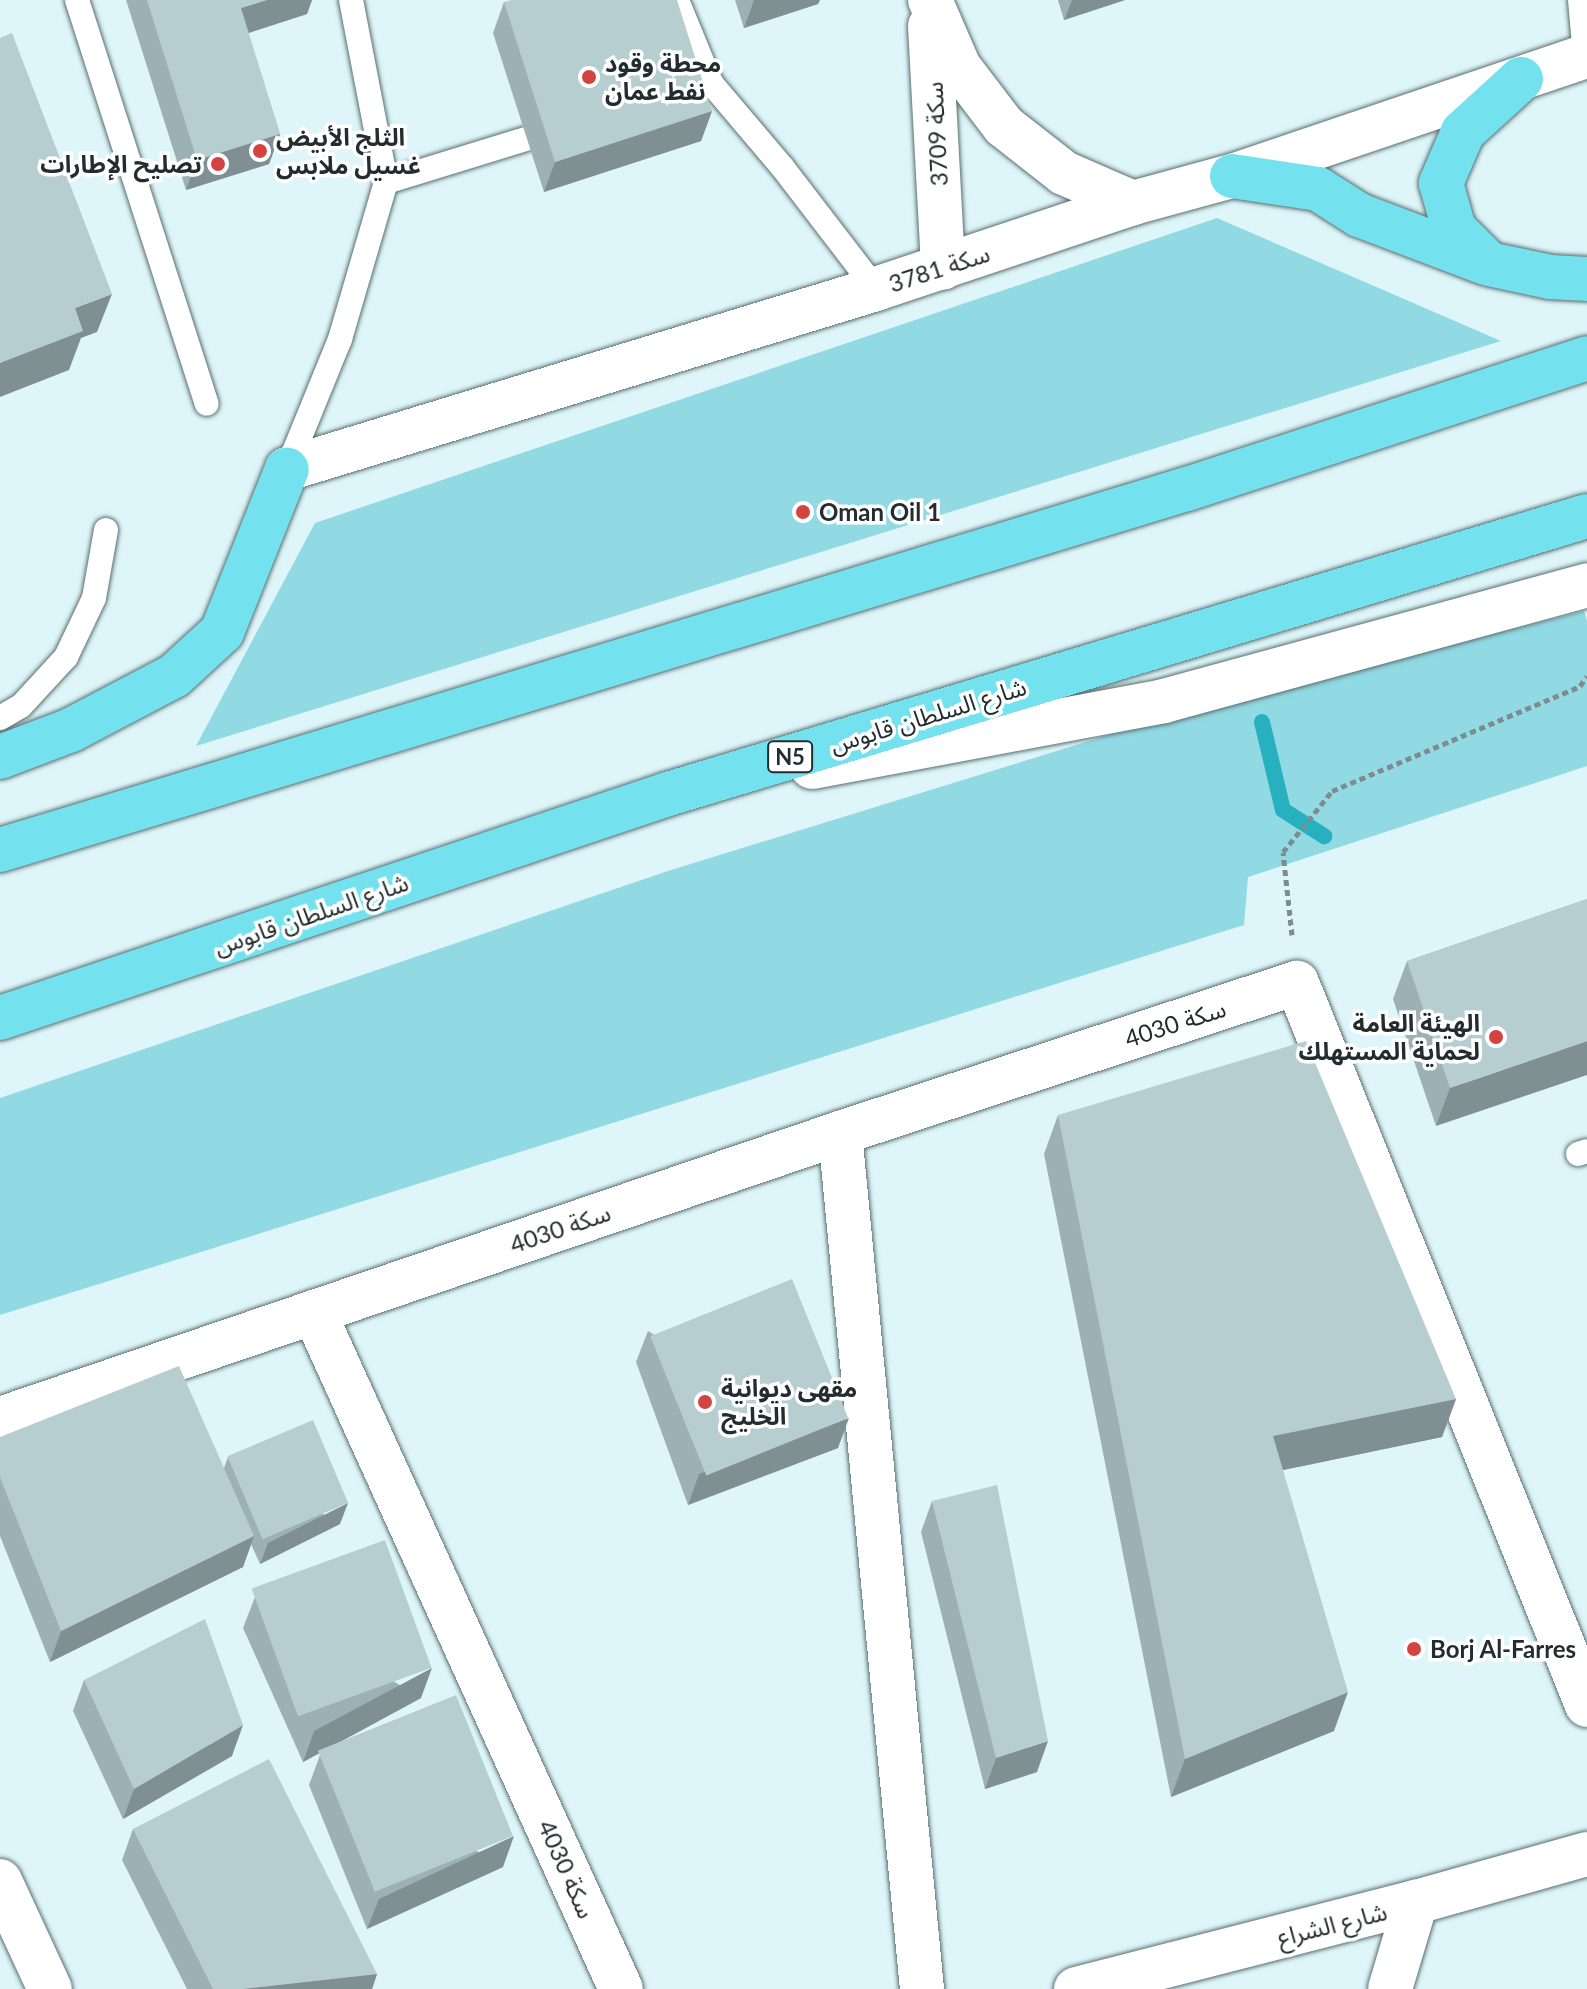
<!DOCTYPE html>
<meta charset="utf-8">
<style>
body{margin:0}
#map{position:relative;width:1587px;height:1989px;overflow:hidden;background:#def6f9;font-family:Lato,"Noto Sans Arabic",sans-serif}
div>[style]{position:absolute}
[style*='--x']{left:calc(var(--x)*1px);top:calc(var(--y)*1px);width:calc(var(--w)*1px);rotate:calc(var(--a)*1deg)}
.green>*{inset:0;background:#91d9e3}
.stream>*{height:16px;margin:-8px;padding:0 8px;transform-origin:8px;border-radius:8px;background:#27b1c0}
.path>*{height:5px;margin-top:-2.5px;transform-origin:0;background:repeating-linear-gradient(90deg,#7d8d8f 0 6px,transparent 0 10px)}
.roads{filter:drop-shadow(0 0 2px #596e71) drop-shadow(0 0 2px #596e71)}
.lane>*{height:24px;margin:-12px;padding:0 12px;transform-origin:12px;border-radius:12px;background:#fff}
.street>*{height:44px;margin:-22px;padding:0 22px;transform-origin:22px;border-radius:22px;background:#fff}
.secondary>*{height:44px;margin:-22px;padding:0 22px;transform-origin:22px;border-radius:22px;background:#fff}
.highway>*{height:44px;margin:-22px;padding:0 22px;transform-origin:22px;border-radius:22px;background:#74e1ee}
.wall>*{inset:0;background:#9db1b4}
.shaded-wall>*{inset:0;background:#809092}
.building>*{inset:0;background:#b7ced1;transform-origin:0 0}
.dots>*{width:22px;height:22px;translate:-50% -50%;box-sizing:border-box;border:4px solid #fff;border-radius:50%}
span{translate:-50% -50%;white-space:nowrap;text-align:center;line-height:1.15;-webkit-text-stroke:7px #fff;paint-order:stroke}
.shield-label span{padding:2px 6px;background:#fff;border:2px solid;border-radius:6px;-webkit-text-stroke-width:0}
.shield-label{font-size:22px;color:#232c2e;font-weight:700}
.poi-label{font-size:24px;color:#232c2e;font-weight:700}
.left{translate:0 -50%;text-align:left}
.right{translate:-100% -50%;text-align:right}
.street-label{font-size:24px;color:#232c2e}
</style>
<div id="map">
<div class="green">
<i style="clip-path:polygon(1217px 218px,1501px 341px,196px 746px,315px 523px)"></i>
<i style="clip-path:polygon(1584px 611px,1587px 621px,1587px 766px,1248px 877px,1244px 925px,0 1315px,0 1098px,668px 871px,1170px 716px)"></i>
</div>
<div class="stream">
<i style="--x:1262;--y:722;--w:90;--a:76.6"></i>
<i style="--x:1283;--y:810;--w:49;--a:32.4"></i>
</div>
<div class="path">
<i style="--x:1292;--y:935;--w:83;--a:-96.2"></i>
<i style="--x:1283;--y:852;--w:78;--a:-51.2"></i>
<i style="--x:1332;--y:791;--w:269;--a:-22.9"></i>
<i style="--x:1580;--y:686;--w:12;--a:-55"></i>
</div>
<div class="roads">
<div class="lane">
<i style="--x:77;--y:0;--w:424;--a:72.2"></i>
<i style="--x:351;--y:0;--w:185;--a:79.1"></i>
<i style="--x:677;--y:0;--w:90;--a:67.7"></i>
<i style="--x:1580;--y:0;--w:56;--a:84.9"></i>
<i style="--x:685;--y:92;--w:28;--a:-19"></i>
<i style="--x:711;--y:83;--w:111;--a:49.7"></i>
<i style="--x:783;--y:168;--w:153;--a:52.5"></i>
<i style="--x:287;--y:469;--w:140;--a:-67.8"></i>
<i style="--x:340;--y:339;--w:164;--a:-73.7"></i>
<i style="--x:386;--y:182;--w:146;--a:-17.1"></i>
<i style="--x:0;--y:718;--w:24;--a:-30"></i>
<i style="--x:21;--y:706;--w:67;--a:-47.4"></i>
<i style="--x:66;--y:657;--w:65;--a:-64.6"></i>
<i style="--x:94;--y:598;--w:69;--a:-80"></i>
<i style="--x:1578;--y:1154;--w:9;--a:-18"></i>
</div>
<div class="street">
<i style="--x:840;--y:1133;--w:860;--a:84.53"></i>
<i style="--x:314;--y:1312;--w:743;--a:65.61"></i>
<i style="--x:0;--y:1419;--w:887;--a:-18.8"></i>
<i style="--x:840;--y:1133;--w:481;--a:-18.2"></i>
<i style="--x:1297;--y:983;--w:778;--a:68.12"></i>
<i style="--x:0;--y:1881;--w:119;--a:65.2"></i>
</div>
<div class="secondary">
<i style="--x:930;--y:0;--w:73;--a:66.6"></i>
<i style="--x:959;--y:67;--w:74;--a:52.7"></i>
<i style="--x:1004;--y:126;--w:76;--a:38.1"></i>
<i style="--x:1064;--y:173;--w:75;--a:23.5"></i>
<i style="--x:930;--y:26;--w:242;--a:86.9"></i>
<i style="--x:287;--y:469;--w:616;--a:-16.99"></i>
<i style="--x:876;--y:289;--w:271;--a:-18.5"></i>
<i style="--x:1133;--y:203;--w:103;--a:-15.3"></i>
<i style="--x:1232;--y:176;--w:375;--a:-18.7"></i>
<i style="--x:812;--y:767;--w:358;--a:-10.6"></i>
<i style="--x:1164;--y:701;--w:439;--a:-15.3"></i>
<i style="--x:1076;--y:1989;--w:351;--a:-14.4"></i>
<i style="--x:1416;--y:1902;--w:178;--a:-15.7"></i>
<i style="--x:1390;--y:1989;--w:91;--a:-73.4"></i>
</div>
<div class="highway">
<i style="--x:1521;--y:79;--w:79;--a:137.6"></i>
<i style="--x:1463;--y:132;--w:56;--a:113.3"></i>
<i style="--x:1441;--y:183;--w:48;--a:74.2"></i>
<i style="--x:1454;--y:229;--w:49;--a:45"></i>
<i style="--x:1489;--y:264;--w:62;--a:12"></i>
<i style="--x:1550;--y:277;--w:37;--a:3"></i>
<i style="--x:1232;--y:176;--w:87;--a:8.6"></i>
<i style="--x:1318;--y:189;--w:49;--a:32.4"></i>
<i style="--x:1359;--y:215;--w:133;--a:20.8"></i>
<i style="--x:0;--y:757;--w:76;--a:-20.8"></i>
<i style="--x:71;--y:730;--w:116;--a:-27.7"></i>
<i style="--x:174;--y:676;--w:65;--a:-42.5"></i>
<i style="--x:222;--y:632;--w:175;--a:-68.3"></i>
<i style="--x:0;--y:850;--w:1241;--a:-16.92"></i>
<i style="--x:1187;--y:489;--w:421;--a:-18.1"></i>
<i style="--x:0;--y:1018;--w:705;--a:-18.54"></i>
<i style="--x:668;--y:794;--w:960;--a:-16.83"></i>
</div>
</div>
<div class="wall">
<i style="clip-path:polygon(126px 0,312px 0,307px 14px,248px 33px,280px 134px,269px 164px,186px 190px)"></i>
<i style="clip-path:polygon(735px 0,820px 0,818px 4px,744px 28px)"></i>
<i style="clip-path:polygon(1058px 0,1125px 0,1064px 20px)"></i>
<i style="clip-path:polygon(504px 2px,712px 111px,701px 141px,544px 192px,493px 33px)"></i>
<i style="clip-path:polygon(1587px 899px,1436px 1126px,1393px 999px,1407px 961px)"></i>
<i style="clip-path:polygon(1058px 1115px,1456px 1399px,1442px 1437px,1283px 1470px,1334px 1731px,1171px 1797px,1044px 1154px)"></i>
<i style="clip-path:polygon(648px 1331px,838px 1448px,688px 1505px,636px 1362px)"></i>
<i style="clip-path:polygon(0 1437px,224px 1468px,228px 1457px,340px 1524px,260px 1564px,251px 1544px,243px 1567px,50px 1662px,0 1536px)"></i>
<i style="clip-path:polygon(932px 1501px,1037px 1772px,985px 1789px,921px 1532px)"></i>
<i style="clip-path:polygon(255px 1597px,421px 1698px,303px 1762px,243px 1628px)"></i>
<i style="clip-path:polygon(84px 1680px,232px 1756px,123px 1819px,73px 1711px)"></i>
<i style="clip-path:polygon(320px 1755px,503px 1867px,367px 1929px,309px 1785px)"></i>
<i style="clip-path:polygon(133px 1829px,377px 1974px,372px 1989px,187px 1989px,122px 1860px)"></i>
</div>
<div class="shaded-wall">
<i style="clip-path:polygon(267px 0,312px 0,307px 14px,230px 39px,241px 8px)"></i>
<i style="clip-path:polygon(754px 0,820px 0,818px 4px,744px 28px)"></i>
<i style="clip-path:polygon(1072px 0,1125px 0,1064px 20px)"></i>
<i style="clip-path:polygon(712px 111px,701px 141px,544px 192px,555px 162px)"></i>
<i style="clip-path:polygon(280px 134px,269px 164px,186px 190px,197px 160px)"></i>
<i style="clip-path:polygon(112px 294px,97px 332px,81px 338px,69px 370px,0 397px,0 363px,75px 308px)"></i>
<i style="clip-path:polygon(1587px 1041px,1587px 1075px,1436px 1126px,1450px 1088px)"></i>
<i style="clip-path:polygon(1456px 1399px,1442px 1437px,1259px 1475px,1273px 1436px)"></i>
<i style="clip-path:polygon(849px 1418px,838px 1448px,688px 1505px,699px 1474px)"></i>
<i style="clip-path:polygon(348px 1503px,340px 1524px,260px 1564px,268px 1543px)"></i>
<i style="clip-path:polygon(254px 1536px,243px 1567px,50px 1662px,61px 1631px)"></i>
<i style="clip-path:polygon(432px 1668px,421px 1698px,303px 1762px,314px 1731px)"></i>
<i style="clip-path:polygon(1348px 1692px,1334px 1731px,1171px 1797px,1185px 1759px)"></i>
<i style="clip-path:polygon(243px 1725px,232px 1756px,123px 1819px,134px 1789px)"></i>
<i style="clip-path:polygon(1048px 1741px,1037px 1772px,985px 1789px,996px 1758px)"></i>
<i style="clip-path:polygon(514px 1836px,503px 1867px,367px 1929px,379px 1899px)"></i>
<i style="clip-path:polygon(377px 1974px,372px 1989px,242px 1989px)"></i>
</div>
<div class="building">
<i style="clip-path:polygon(147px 0,267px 0,241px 8px,280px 134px,197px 160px)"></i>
<i style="clip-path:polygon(512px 0,677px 0,712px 111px,555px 162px,504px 2px)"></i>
<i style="clip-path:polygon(12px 33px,112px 294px,75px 308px,83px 331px,0 363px,0 38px)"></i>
<i style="clip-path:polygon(1587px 899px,1587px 1041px,1450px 1088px,1407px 961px)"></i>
<i style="clip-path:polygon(1306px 1041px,1456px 1399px,1273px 1436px,1348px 1692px,1185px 1759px,1058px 1115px)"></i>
<i style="left:792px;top:1279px;width:150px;height:153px;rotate:68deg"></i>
<i style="clip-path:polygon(179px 1366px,254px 1536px,61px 1631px,0 1477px,0 1437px)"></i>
<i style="left:313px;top:1420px;width:90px;height:93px;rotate:67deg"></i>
<i style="clip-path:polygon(997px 1485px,1048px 1741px,996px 1758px,932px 1501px)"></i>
<i style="left:385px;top:1540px;width:136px;height:142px;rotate:70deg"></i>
<i style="clip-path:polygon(205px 1619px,243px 1725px,134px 1789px,84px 1680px)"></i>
<i style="left:456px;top:1695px;width:152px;height:149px;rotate:68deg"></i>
<i style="clip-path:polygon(269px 1759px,377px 1974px,242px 1989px,213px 1989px,133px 1829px)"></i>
</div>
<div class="dots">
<i style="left:589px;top:77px;background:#d34440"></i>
<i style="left:260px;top:151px;background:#d34440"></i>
<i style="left:218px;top:164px;background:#d34440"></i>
<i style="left:803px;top:512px;background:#d34440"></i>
<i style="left:1496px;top:1037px;background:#d34440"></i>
<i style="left:705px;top:1402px;background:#d34440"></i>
<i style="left:1414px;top:1649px;background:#d34440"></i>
</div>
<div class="shield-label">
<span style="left:790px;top:757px">N5</span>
</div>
<div class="poi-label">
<span class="left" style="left:605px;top:77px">محطة وقود<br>نفط عمان</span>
<span class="left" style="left:276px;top:151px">الثلج الأبيض<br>غسيل ملابس</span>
<span class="right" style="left:202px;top:164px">تصليح الإطارات</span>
<span class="left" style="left:819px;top:512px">Oman Oil 1</span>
<span class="right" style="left:1480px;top:1037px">الهيئة العامة<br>لحماية المستهلك</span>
<span class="left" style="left:721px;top:1402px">مقهى ديوانية<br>الخليج</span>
<span class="left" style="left:1430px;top:1649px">Borj Al-Farres</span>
</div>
<div class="street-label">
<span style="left:936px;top:134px;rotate:-93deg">سكة 3709</span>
<span style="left:939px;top:268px;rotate:-18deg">سكة 3781</span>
<span style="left:928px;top:715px;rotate:-17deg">شارع السلطان قابوس</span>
<span style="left:311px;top:914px;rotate:-19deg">شارع السلطان قابوس</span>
<span style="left:1175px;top:1023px;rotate:-18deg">سكة 4030</span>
<span style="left:560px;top:1228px;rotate:-19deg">سكة 4030</span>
<span style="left:567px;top:1869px;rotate:66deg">سكة 4030</span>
<span style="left:1332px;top:1924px;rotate:-14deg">شارع الشراع</span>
</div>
</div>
